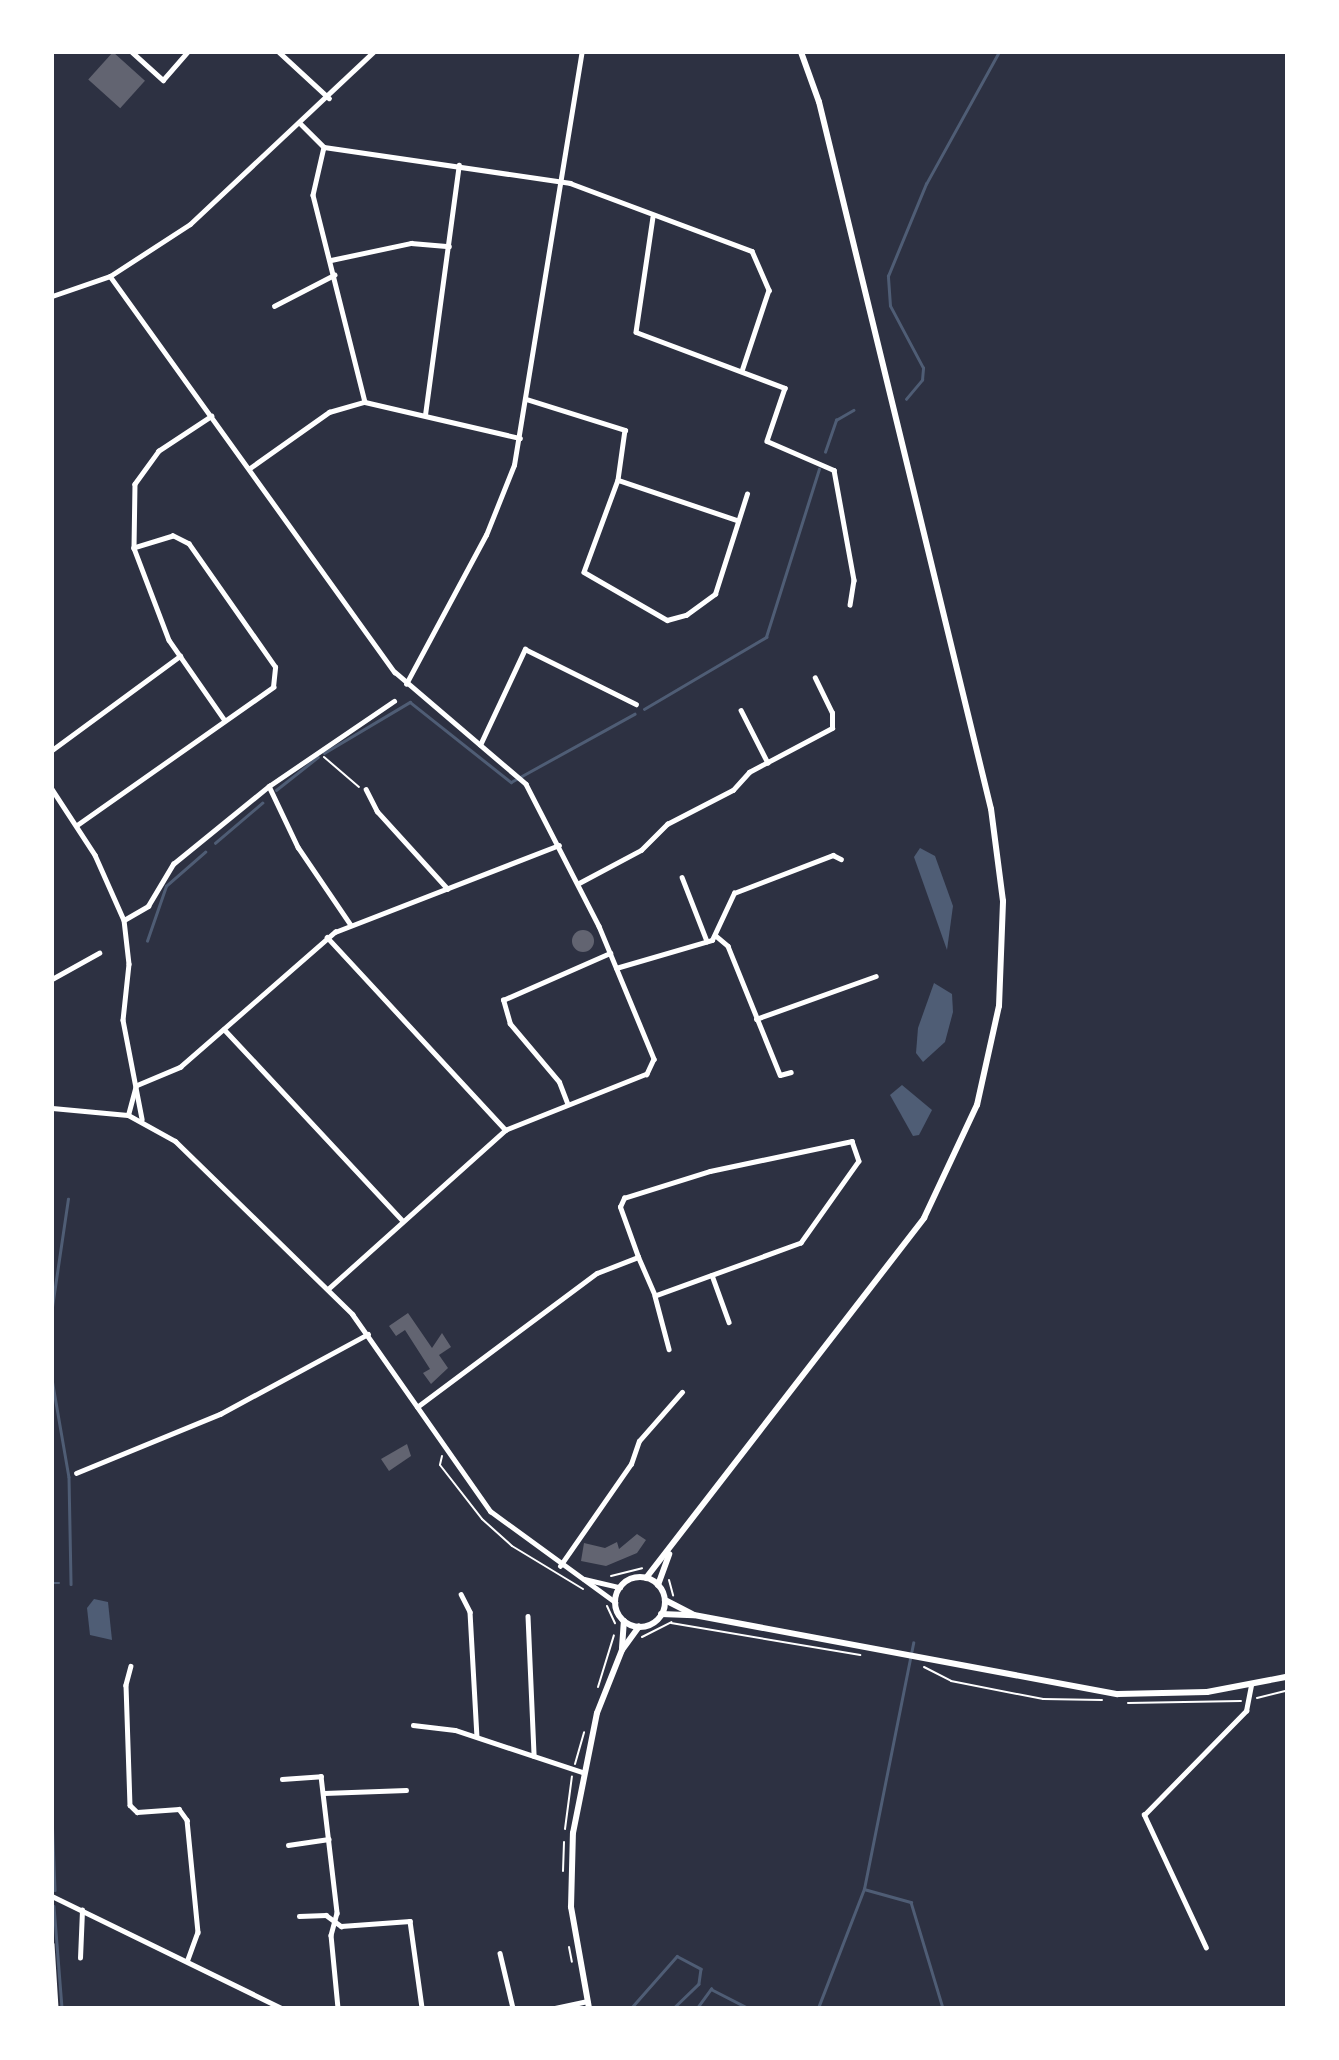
<!DOCTYPE html>
<style>
body{margin:0}
#map{position:relative;width:1339px;height:2060px;overflow:hidden;background:#2d3142;font-family:"Times New Roman",serif}
div>[style]{position:absolute}
[style*='--x']{left:calc(var(--x)*1px);top:calc(var(--y)*1px);width:calc(var(--w)*1px);rotate:calc(var(--a)*1deg)}
.water>*{inset:0;background:#4f5d75}
.stream>*{height:2.5px;margin:-1.25px;padding:0 1.25px;transform-origin:1.25px;border-radius:1.25px;background:#4f5d75}
.building>*{inset:0;background:#626471;transform-origin:0 0}
.round{border-radius:50%}
.path>*{height:2px;margin:-1px;padding:0 1px;transform-origin:1px;border-radius:1px;background:#fff}
.minor>*{height:4.5px;margin:-2.25px;padding:0 2.25px;transform-origin:2.25px;border-radius:2.25px;background:#fff}
.tertiary>*{height:5px;margin:-2.5px;padding:0 2.5px;transform-origin:2.5px;border-radius:2.5px;background:#fff}
.secondary>*{height:6px;margin:-3px;padding:0 3px;transform-origin:3px;border-radius:3px;background:#fff}
.secondary>.ring{margin:-3px;padding:0;box-sizing:content-box;background:none;border:6px solid #fff;border-radius:50%}
span{translate:-50% -50%;white-space:nowrap;text-align:center;line-height:1.15;-webkit-text-stroke:7px #fff;paint-order:stroke}
.frame{position:absolute;inset:0;border:54px solid #fff;pointer-events:none}
</style>
<div id="map">
<div class="water">
<i style="clip-path:polygon(920px 848px,935px 856px,953px 906px,947px 950px,914px 857px)"></i>
<i style="clip-path:polygon(934px 983px,952px 994px,953px 1012px,945px 1042px,923px 1062px,916px 1053px,918px 1028px)"></i>
<i style="clip-path:polygon(902px 1085px,932px 1110px,919px 1135px,913px 1136px,890px 1095px)"></i>
<i style="clip-path:polygon(94px 1599px,108px 1602px,112px 1640px,90px 1635px,87px 1608px)"></i>
</div>
<div class="stream">
<i style="--x:906;--y:399;--w:25;--a:-50"></i>
<i style="--x:922;--y:380;--w:12;--a:-85"></i>
<i style="--x:923;--y:368;--w:70;--a:-118"></i>
<i style="--x:890;--y:306;--w:30;--a:-94"></i>
<i style="--x:888;--y:276;--w:100;--a:-67.6"></i>
<i style="--x:926;--y:184;--w:151;--a:-61.1"></i>
<i style="--x:825;--y:452;--w:34;--a:-71"></i>
<i style="--x:836;--y:420;--w:20;--a:-30"></i>
<i style="--x:644;--y:709;--w:142;--a:-30.5"></i>
<i style="--x:766;--y:637;--w:176;--a:-72.5"></i>
<i style="--x:324;--y:753;--w:100;--a:-30.7"></i>
<i style="--x:410;--y:702;--w:129;--a:38.4"></i>
<i style="--x:511;--y:782;--w:141;--a:-28.9"></i>
<i style="--x:276;--y:790;--w:53;--a:-38.2"></i>
<i style="--x:215;--y:843;--w:62;--a:-40.4"></i>
<i style="--x:147;--y:941;--w:58;--a:-70.9"></i>
<i style="--x:166;--y:886;--w:52;--a:-41.1"></i>
<i style="--x:52;--y:1307;--w:109;--a:-81.6"></i>
<i style="--x:52;--y:1379;--w:99;--a:80.2"></i>
<i style="--x:69;--y:1477;--w:107;--a:88.9"></i>
<i style="--x:52;--y:1583;--w:7;--a:0"></i>
<i style="--x:52;--y:1815;--w:75;--a:87.7"></i>
<i style="--x:864;--y:1889;--w:49;--a:15.5"></i>
<i style="--x:911;--y:1902;--w:111;--a:73.2"></i>
<i style="--x:54;--y:1906;--w:102;--a:85.5"></i>
<i style="--x:631;--y:2008;--w:69;--a:-48.5"></i>
<i style="--x:677;--y:1956;--w:27;--a:28"></i>
<i style="--x:701;--y:1969;--w:15;--a:98"></i>
<i style="--x:699;--y:1984;--w:35;--a:136"></i>
<i style="--x:697;--y:2008;--w:24;--a:-54"></i>
<i style="--x:711;--y:1989;--w:42;--a:27.2"></i>
<i style="--x:818;--y:2008;--w:128;--a:-68.9"></i>
<i style="--x:864;--y:1889;--w:251;--a:-78.7"></i>
</div>
<div class="building">
<i style="left:113px;top:52px;width:43px;height:37px;rotate:42deg"></i>
<i class="round" style="left:572px;top:930px;width:22px;height:22px"></i>
<i style="clip-path:polygon(408px 1313px,432px 1348px,442px 1333px,451px 1347px,439px 1355px,448px 1368px,431px 1384px,423px 1373px,430px 1369px,405px 1330px,396px 1336px,389px 1326px)"></i>
<i style="clip-path:polygon(407px 1444px,411px 1456px,389px 1471px,381px 1459px)"></i>
<i style="clip-path:polygon(637px 1534px,646px 1540px,637px 1553px,606px 1566px,581px 1561px,584px 1543px,605px 1548px,617px 1542px,619px 1549px)"></i>
</div>
<div class="path">
<i style="--x:324;--y:757;--w:46;--a:40.6"></i>
<i style="--x:442;--y:1456;--w:9;--a:103"></i>
<i style="--x:440;--y:1465;--w:68;--a:52.1"></i>
<i style="--x:482;--y:1519;--w:40;--a:42"></i>
<i style="--x:512;--y:1546;--w:83;--a:31.2"></i>
<i style="--x:611;--y:1576;--w:32;--a:-14"></i>
<i style="--x:669;--y:1580;--w:16;--a:75"></i>
<i style="--x:607;--y:1606;--w:19;--a:65"></i>
<i style="--x:671;--y:1623;--w:192;--a:9.6"></i>
<i style="--x:642;--y:1637;--w:33;--a:-27"></i>
<i style="--x:924;--y:1667;--w:30;--a:27"></i>
<i style="--x:951;--y:1681;--w:94;--a:11.1"></i>
<i style="--x:1043;--y:1699;--w:59;--a:1"></i>
<i style="--x:598;--y:1687;--w:54;--a:-72.9"></i>
<i style="--x:1257;--y:1698;--w:30;--a:-14"></i>
<i style="--x:1128;--y:1703;--w:113;--a:-1"></i>
<i style="--x:575;--y:1764;--w:33;--a:-74"></i>
<i style="--x:565;--y:1829;--w:53;--a:-82.5"></i>
<i style="--x:563;--y:1871;--w:29;--a:-88"></i>
<i style="--x:569;--y:1947;--w:15;--a:79"></i>
</div>
<div class="minor">
<i style="--x:132;--y:52;--w:42;--a:42.1"></i>
<i style="--x:163;--y:80;--w:37;--a:-49"></i>
<i style="--x:279;--y:52;--w:68;--a:42.6"></i>
<i style="--x:301;--y:124;--w:33;--a:45"></i>
<i style="--x:324;--y:147;--w:249;--a:8.3"></i>
<i style="--x:570;--y:183;--w:194;--a:20.5"></i>
<i style="--x:752;--y:251;--w:43;--a:66.4"></i>
<i style="--x:769;--y:290;--w:85;--a:108.4"></i>
<i style="--x:324;--y:147;--w:49;--a:102.9"></i>
<i style="--x:313;--y:195;--w:213;--a:75.9"></i>
<i style="--x:653;--y:217;--w:116;--a:98.4"></i>
<i style="--x:636;--y:332;--w:159;--a:20.6"></i>
<i style="--x:785;--y:388;--w:56;--a:108.8"></i>
<i style="--x:767;--y:441;--w:73;--a:23.4"></i>
<i style="--x:834;--y:470;--w:112;--a:79.7"></i>
<i style="--x:854;--y:580;--w:25;--a:99"></i>
<i style="--x:331;--y:260;--w:82;--a:-12"></i>
<i style="--x:411;--y:243;--w:38;--a:5"></i>
<i style="--x:110;--y:276;--w:488;--a:54.3"></i>
<i style="--x:395;--y:672;--w:172;--a:40.5"></i>
<i style="--x:526;--y:784;--w:160;--a:62.8"></i>
<i style="--x:599;--y:926;--w:144;--a:67.5"></i>
<i style="--x:654;--y:1059;--w:17;--a:115"></i>
<i style="--x:647;--y:1074;--w:152;--a:158.3"></i>
<i style="--x:506;--y:1130;--w:237;--a:138.1"></i>
<i style="--x:274;--y:306;--w:68;--a:-27.3"></i>
<i style="--x:526;--y:399;--w:104;--a:17.4"></i>
<i style="--x:625;--y:430;--w:50;--a:98"></i>
<i style="--x:618;--y:480;--w:126;--a:18.6"></i>
<i style="--x:425;--y:415;--w:252;--a:-82.3"></i>
<i style="--x:212;--y:416;--w:64;--a:146.6"></i>
<i style="--x:159;--y:451;--w:41;--a:126"></i>
<i style="--x:135;--y:484;--w:64;--a:90.9"></i>
<i style="--x:134;--y:548;--w:98;--a:69.2"></i>
<i style="--x:169;--y:640;--w:96;--a:55.2"></i>
<i style="--x:250;--y:468;--w:97;--a:-35.3"></i>
<i style="--x:329;--y:412;--w:37;--a:-16"></i>
<i style="--x:365;--y:402;--w:159;--a:13.1"></i>
<i style="--x:618;--y:480;--w:98;--a:110.3"></i>
<i style="--x:584;--y:572;--w:96;--a:30"></i>
<i style="--x:667;--y:620;--w:20;--a:-15"></i>
<i style="--x:686;--y:615;--w:36;--a:-36"></i>
<i style="--x:715;--y:594;--w:105;--a:-72.3"></i>
<i style="--x:406;--y:684;--w:169;--a:-61.8"></i>
<i style="--x:486;--y:535;--w:75;--a:-68.2"></i>
<i style="--x:514;--y:465;--w:419;--a:-80.7"></i>
<i style="--x:741;--y:710;--w:59;--a:63"></i>
<i style="--x:480;--y:745;--w:106;--a:-64.9"></i>
<i style="--x:525;--y:649;--w:124;--a:26.4"></i>
<i style="--x:52;--y:750;--w:159;--a:-36.3"></i>
<i style="--x:269;--y:786;--w:68;--a:64.6"></i>
<i style="--x:298;--y:847;--w:94;--a:55.8"></i>
<i style="--x:52;--y:789;--w:79;--a:56.9"></i>
<i style="--x:95;--y:855;--w:71;--a:66"></i>
<i style="--x:124;--y:920;--w:44;--a:83.5"></i>
<i style="--x:129;--y:964;--w:56;--a:96.1"></i>
<i style="--x:123;--y:1020;--w:101;--a:79.1"></i>
<i style="--x:366;--y:789;--w:25;--a:63"></i>
<i style="--x:377;--y:811;--w:105;--a:47.7"></i>
<i style="--x:77;--y:825;--w:240;--a:-35.1"></i>
<i style="--x:273;--y:687;--w:20;--a:-84"></i>
<i style="--x:275;--y:667;--w:150;--a:-125"></i>
<i style="--x:189;--y:544;--w:18;--a:-153"></i>
<i style="--x:173;--y:536;--w:41;--a:162.9"></i>
<i style="--x:682;--y:877;--w:69;--a:68.7"></i>
<i style="--x:579;--y:883;--w:70;--a:-28"></i>
<i style="--x:641;--y:850;--w:37;--a:-45"></i>
<i style="--x:667;--y:824;--w:74;--a:-27.3"></i>
<i style="--x:733;--y:790;--w:24;--a:-48"></i>
<i style="--x:749;--y:772;--w:94;--a:-27.9"></i>
<i style="--x:832;--y:728;--w:15;--a:-90"></i>
<i style="--x:832;--y:713;--w:39;--a:-116"></i>
<i style="--x:124;--y:920;--w:28;--a:-30"></i>
<i style="--x:148;--y:906;--w:49;--a:-59.2"></i>
<i style="--x:173;--y:864;--w:124;--a:-39.1"></i>
<i style="--x:269;--y:786;--w:151;--a:-34.2"></i>
<i style="--x:715;--y:935;--w:17;--a:40"></i>
<i style="--x:728;--y:946;--w:139;--a:68"></i>
<i style="--x:780;--y:1075;--w:11;--a:-15"></i>
<i style="--x:327;--y:937;--w:263;--a:47.2"></i>
<i style="--x:616;--y:968;--w:100;--a:-16.3"></i>
<i style="--x:712;--y:940;--w:52;--a:-64.9"></i>
<i style="--x:734;--y:893;--w:106;--a:-21"></i>
<i style="--x:833;--y:855;--w:9;--a:27"></i>
<i style="--x:52;--y:979;--w:54;--a:-29"></i>
<i style="--x:756;--y:1019;--w:127;--a:-19.7"></i>
<i style="--x:224;--y:1029;--w:262;--a:47"></i>
<i style="--x:137;--y:1085;--w:47;--a:-22.7"></i>
<i style="--x:180;--y:1067;--w:206;--a:-41.1"></i>
<i style="--x:335;--y:932;--w:240;--a:-21.2"></i>
<i style="--x:567;--y:1103;--w:22;--a:-111"></i>
<i style="--x:559;--y:1082;--w:76;--a:-130.2"></i>
<i style="--x:510;--y:1024;--w:25;--a:-106"></i>
<i style="--x:503;--y:1000;--w:117;--a:-23.7"></i>
<i style="--x:128;--y:1115;--w:30;--a:-75"></i>
<i style="--x:712;--y:1275;--w:50;--a:70.1"></i>
<i style="--x:655;--y:1296;--w:55;--a:75.2"></i>
<i style="--x:417;--y:1407;--w:224;--a:-36.7"></i>
<i style="--x:597;--y:1273;--w:44;--a:-21.3"></i>
<i style="--x:638;--y:1257;--w:53;--a:-109.8"></i>
<i style="--x:620;--y:1207;--w:10;--a:-66"></i>
<i style="--x:624;--y:1198;--w:90;--a:-17.4"></i>
<i style="--x:710;--y:1171;--w:145;--a:-11.9"></i>
<i style="--x:852;--y:1141;--w:21;--a:71"></i>
<i style="--x:859;--y:1161;--w:100;--a:125.3"></i>
<i style="--x:801;--y:1243;--w:155;--a:160"></i>
<i style="--x:655;--y:1296;--w:43;--a:-113.6"></i>
<i style="--x:76;--y:1473;--w:156;--a:-22.3"></i>
<i style="--x:220;--y:1414;--w:168;--a:-28.4"></i>
<i style="--x:560;--y:1566;--w:124;--a:-55.2"></i>
<i style="--x:631;--y:1464;--w:24;--a:-71"></i>
<i style="--x:639;--y:1441;--w:65;--a:-48.7"></i>
<i style="--x:461;--y:1594;--w:20;--a:63"></i>
<i style="--x:470;--y:1612;--w:124;--a:86.8"></i>
<i style="--x:528;--y:1616;--w:140;--a:87.5"></i>
<i style="--x:131;--y:1666;--w:20;--a:105"></i>
<i style="--x:126;--y:1685;--w:120;--a:88.1"></i>
<i style="--x:130;--y:1805;--w:10;--a:45"></i>
<i style="--x:137;--y:1812;--w:42;--a:-4.1"></i>
<i style="--x:179;--y:1809;--w:14;--a:54"></i>
<i style="--x:187;--y:1820;--w:113;--a:84.4"></i>
<i style="--x:198;--y:1932;--w:29;--a:110"></i>
<i style="--x:413;--y:1725;--w:42;--a:6.8"></i>
<i style="--x:455;--y:1730;--w:134;--a:18.3"></i>
<i style="--x:282;--y:1779;--w:39;--a:-4"></i>
<i style="--x:321;--y:1776;--w:138;--a:83.3"></i>
<i style="--x:337;--y:1913;--w:23;--a:105"></i>
<i style="--x:331;--y:1935;--w:73;--a:84.5"></i>
<i style="--x:324;--y:1793;--w:82;--a:-2.1"></i>
<i style="--x:288;--y:1845;--w:41;--a:-8.3"></i>
<i style="--x:52;--y:1896;--w:256;--a:26"></i>
<i style="--x:299;--y:1916;--w:27;--a:-2"></i>
<i style="--x:326;--y:1915;--w:19;--a:36"></i>
<i style="--x:341;--y:1926;--w:69;--a:-4.1"></i>
<i style="--x:410;--y:1921;--w:88;--a:82.1"></i>
<i style="--x:52;--y:1944;--w:64;--a:86.4"></i>
<i style="--x:1206;--y:1948;--w:147;--a:-115"></i>
<i style="--x:1144;--y:1815;--w:146;--a:-45.6"></i>
<i style="--x:1246;--y:1711;--w:26;--a:-79"></i>
<i style="--x:500;--y:1953;--w:57;--a:76.7"></i>
<i style="--x:80;--y:1958;--w:48;--a:-87.6"></i>
<i style="--x:555;--y:2008;--w:33;--a:-12"></i>
</div>
<div class="tertiary">
<i style="--x:52;--y:296;--w:61;--a:-19"></i>
<i style="--x:110;--y:276;--w:95;--a:-33"></i>
<i style="--x:190;--y:224;--w:251;--a:-43.2"></i>
<i style="--x:52;--y:1108;--w:76;--a:5.3"></i>
<i style="--x:128;--y:1115;--w:54;--a:29"></i>
<i style="--x:175;--y:1141;--w:248;--a:44.3"></i>
<i style="--x:352;--y:1314;--w:241;--a:55"></i>
<i style="--x:490;--y:1511;--w:155;--a:36.1"></i>
<i style="--x:584;--y:1579;--w:37;--a:13"></i>
</div>
<div class="secondary">
<i class="ring" style="left:615px;top:1577px;width:44px;height:44px"></i>
<i style="--x:646;--y:1578;--w:455;--a:-52.3"></i>
<i style="--x:924;--y:1218;--w:125;--a:-64.9"></i>
<i style="--x:977;--y:1105;--w:101;--a:-77.5"></i>
<i style="--x:999;--y:1006;--w:105;--a:-87.8"></i>
<i style="--x:1003;--y:901;--w:93;--a:-97.4"></i>
<i style="--x:991;--y:809;--w:728;--a:-103.67"></i>
<i style="--x:819;--y:102;--w:53;--a:-109.8"></i>
<i style="--x:658;--y:1585;--w:33;--a:-70"></i>
<i style="--x:665;--y:1600;--w:31;--a:27"></i>
<i style="--x:661;--y:1614;--w:33;--a:2"></i>
<i style="--x:694;--y:1615;--w:431;--a:10.6"></i>
<i style="--x:1118;--y:1694;--w:89;--a:-1.3"></i>
<i style="--x:1207;--y:1692;--w:80;--a:-10.8"></i>
<i style="--x:622;--y:1648;--w:27;--a:-86"></i>
<i style="--x:589;--y:2008;--w:103;--a:-100.1"></i>
<i style="--x:571;--y:1907;--w:74;--a:-88.5"></i>
<i style="--x:573;--y:1833;--w:122;--a:-78.7"></i>
<i style="--x:597;--y:1713;--w:68;--a:-68.4"></i>
<i style="--x:622;--y:1650;--w:29;--a:-54"></i>
</div>
<div class="frame"></div>
</div>
